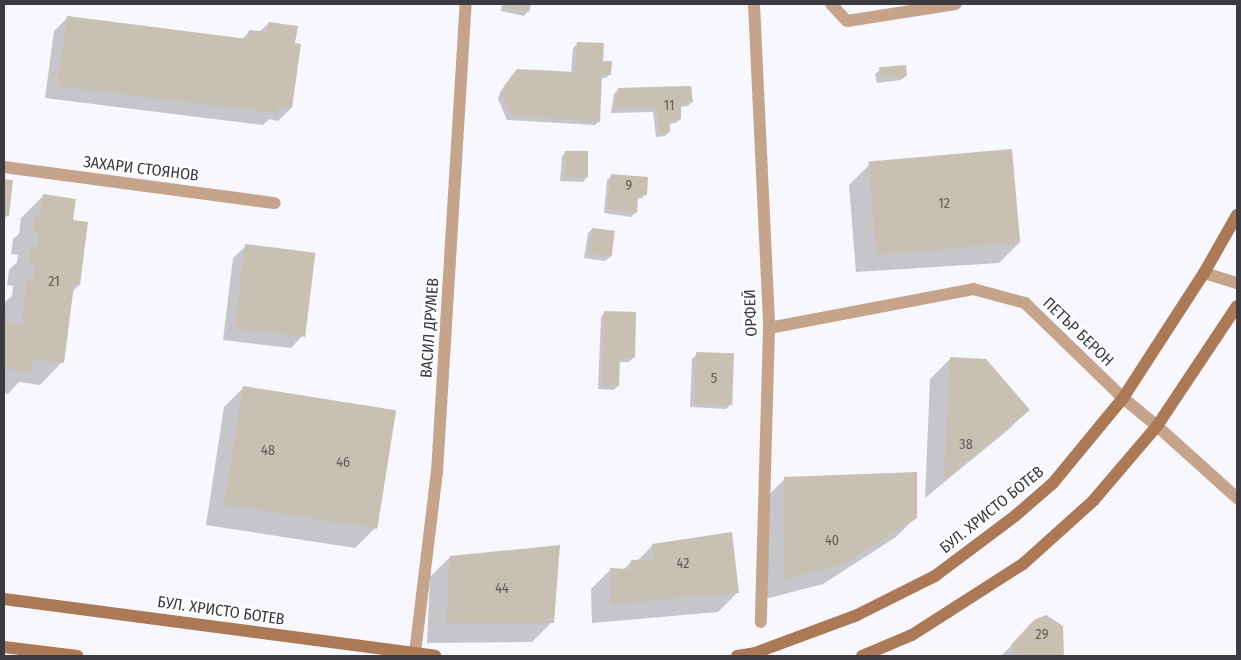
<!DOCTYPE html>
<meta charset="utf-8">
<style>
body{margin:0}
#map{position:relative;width:1241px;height:660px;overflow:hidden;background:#f8f7fd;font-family:"Fira Sans Condensed",sans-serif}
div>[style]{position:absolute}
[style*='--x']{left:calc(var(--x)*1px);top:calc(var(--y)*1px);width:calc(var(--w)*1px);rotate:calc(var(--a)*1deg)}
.shadow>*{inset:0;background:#0003}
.building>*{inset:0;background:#c8c0b3;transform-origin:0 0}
.lane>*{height:12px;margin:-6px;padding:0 6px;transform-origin:6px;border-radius:6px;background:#c6a38b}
.street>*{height:12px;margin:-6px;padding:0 6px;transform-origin:6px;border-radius:6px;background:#c6a38b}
.secondary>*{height:12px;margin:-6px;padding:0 6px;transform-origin:6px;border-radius:6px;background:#ac7956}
span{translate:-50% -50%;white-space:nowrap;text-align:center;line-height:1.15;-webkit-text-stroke:4.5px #fff;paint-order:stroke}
.number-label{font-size:14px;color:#5f5c5e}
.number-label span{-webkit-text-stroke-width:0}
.street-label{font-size:16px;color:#3c3b41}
.frame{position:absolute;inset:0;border:5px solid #3c3b41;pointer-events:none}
</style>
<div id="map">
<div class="shadow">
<i style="clip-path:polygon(502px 4px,530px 4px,528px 11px,524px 16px,501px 11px)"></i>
<i style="clip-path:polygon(67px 18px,241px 40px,250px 31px,259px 32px,269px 23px,294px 44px,291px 108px,278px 121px,269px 119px,263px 125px,45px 98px,54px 31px)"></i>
<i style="clip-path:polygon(577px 44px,602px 62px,610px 74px,606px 78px,601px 78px,599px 121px,595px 125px,507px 120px,498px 99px,500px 92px,513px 75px,571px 73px,573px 48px)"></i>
<i style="clip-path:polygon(880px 70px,906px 76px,901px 80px,877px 83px,875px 74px)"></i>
<i style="clip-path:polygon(618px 90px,692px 102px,688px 106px,679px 107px,680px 119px,676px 123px,669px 124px,669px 132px,665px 136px,656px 137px,653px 112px,611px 113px,614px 94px)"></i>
<i style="clip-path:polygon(566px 152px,587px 177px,583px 182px,560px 181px,562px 156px)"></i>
<i style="clip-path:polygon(869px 165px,1019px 243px,999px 263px,856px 272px,849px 185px)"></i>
<i style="clip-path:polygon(612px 176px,646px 194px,642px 198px,636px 199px,635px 213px,631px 217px,604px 213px,607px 180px)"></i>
<i style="clip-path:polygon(4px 180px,12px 181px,8px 215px,4px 219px)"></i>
<i style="clip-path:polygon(43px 196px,71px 221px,79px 285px,72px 292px,62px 362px,40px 385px,19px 382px,8px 394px,4px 393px,4px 314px,5px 302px,12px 296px,13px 286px,7px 285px,9px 270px,17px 262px,18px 255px,11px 254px,13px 239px,19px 234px,21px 218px)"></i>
<i style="clip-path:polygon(592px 229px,613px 232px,610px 257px,605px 261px,584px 258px,588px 233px)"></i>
<i style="clip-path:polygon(246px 246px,303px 335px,291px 348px,223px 340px,233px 258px)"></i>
<i style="clip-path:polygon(605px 312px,633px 358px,629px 362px,619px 362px,618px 386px,614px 390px,598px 389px,601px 317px)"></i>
<i style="clip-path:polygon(696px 355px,730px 405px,726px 409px,690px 407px,692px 359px)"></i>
<i style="clip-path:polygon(950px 359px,1028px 410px,1008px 430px,925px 498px,930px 379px)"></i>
<i style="clip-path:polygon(244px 387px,375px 528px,355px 548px,206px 525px,224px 407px)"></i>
<i style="clip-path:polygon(785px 479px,916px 517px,896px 537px,823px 584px,765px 599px,765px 498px)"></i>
<i style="clip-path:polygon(653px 545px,738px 592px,718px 612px,592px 623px,591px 589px,610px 570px,623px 570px,632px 561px,637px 561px)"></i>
<i style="clip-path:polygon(450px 557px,552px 622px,532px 642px,427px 643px,430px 577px)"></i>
<i style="clip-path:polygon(1061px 627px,1063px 656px,1001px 656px,1019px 638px)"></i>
</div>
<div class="building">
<i style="clip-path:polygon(505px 4px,531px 4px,529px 12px,504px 7px)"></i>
<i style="clip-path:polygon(67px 16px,248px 39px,249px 30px,267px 32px,268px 22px,298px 26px,295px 43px,301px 44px,292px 108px,278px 107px,277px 113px,57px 86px)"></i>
<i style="clip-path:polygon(577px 42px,604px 43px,603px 61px,612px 61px,611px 75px,602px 74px,600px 122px,511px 116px,502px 94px,504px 86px,517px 69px,575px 72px)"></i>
<i style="left:906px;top:65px;width:11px;height:27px;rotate:85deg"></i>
<i style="clip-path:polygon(691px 86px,693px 102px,681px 104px,681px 119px,670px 121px,670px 132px,660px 133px,657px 108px,615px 109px,618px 88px)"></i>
<i style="left:1012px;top:149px;width:94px;height:144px;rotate:85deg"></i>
<i style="left:565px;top:151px;width:23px;height:26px"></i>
<i style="clip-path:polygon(611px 174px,648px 177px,647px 195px,638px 195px,637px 213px,607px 209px)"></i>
<i style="clip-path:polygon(4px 179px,13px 180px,9px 216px,4px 215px)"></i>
<i style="clip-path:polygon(43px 194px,76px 199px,73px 220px,88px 222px,80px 285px,74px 285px,64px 363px,33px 359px,32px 372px,4px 368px,4px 315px,7px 315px,6px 321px,22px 324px,27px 278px,33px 279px,35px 264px,29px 263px,31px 246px,37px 247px,38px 241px,39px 233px,33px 232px,35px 216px,40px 216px)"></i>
<i style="left:592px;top:228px;width:23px;height:26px;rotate:7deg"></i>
<i style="left:245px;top:244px;width:71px;height:85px;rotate:7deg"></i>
<i style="clip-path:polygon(604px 311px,636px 312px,635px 358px,620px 358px,619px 386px,602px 385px)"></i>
<i style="left:696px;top:352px;width:38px;height:52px;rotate:2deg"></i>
<i style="clip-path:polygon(950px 357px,986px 359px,1030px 410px,944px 480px)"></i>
<i style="left:243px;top:386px;width:155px;height:120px;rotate:9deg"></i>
<i style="clip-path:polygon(917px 472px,917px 518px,844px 564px,784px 580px,784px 477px)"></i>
<i style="clip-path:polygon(732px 532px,739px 593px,611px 604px,610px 568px,630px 569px,631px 560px,655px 559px,652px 544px)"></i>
<i style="clip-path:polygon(560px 545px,554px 623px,446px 623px,450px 556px)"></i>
<i style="clip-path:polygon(1046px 615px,1063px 626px,1064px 656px,1018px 656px,1011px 645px,1034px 620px)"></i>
</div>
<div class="lane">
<i style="--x:1204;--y:273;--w:34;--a:17"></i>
</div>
<div class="street">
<i style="--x:754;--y:4;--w:324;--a:87.3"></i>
<i style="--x:769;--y:328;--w:294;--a:91.6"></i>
<i style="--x:831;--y:4;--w:23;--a:47"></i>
<i style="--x:847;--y:21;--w:110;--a:-8.9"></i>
<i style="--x:4;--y:167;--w:273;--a:7.6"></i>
<i style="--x:769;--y:328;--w:208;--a:-10.8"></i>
<i style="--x:973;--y:289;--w:54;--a:15.1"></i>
<i style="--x:1025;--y:303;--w:136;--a:44.1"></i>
<i style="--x:1123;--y:398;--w:44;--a:39.5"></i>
<i style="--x:1157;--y:426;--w:108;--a:42"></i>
<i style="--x:415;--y:653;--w:182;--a:-83.1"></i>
<i style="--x:437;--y:472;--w:469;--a:-86.5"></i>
</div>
<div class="secondary">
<i style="--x:4;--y:599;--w:435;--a:7.5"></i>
<i style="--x:4;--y:647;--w:74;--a:7"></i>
<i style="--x:737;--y:656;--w:18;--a:-9"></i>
<i style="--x:755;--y:653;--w:109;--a:-20.4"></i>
<i style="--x:857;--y:615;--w:87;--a:-26.6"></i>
<i style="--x:935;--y:576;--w:100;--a:-36.9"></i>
<i style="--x:1015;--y:516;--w:50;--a:-41"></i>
<i style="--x:1053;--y:483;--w:110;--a:-50.5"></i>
<i style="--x:1123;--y:398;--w:149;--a:-57.1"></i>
<i style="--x:1204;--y:273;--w:67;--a:-60.4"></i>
<i style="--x:862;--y:656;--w:54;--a:-22.8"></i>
<i style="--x:912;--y:635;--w:132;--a:-32.6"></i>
<i style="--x:1023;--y:564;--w:94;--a:-42"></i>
<i style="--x:1093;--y:501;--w:99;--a:-49.5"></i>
<i style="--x:1157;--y:426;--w:144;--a:-56.3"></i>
</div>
<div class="number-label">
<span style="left:669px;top:106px">11</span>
<span style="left:629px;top:186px">9</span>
<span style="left:944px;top:204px">12</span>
<span style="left:54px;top:282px">21</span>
<span style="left:714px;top:379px">5</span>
<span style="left:966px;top:445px">38</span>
<span style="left:268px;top:451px">48</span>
<span style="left:343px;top:463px">46</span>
<span style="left:832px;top:541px">40</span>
<span style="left:683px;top:564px">42</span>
<span style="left:502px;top:589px">44</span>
<span style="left:1042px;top:635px">29</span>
</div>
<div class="street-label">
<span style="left:141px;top:169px;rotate:7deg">ЗАХАРИ СТОЯНОВ</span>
<span style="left:751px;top:313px;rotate:-92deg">ОРФЕЙ</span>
<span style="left:430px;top:328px;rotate:-86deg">ВАСИЛ ДРУМЕВ</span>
<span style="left:1078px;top:332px;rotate:44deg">ПЕТЪР БЕРОН</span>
<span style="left:992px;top:510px;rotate:-39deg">БУЛ. ХРИСТО БОТЕВ</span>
<span style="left:221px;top:611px;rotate:8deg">БУЛ. ХРИСТО БОТЕВ</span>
</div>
<div class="frame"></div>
</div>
